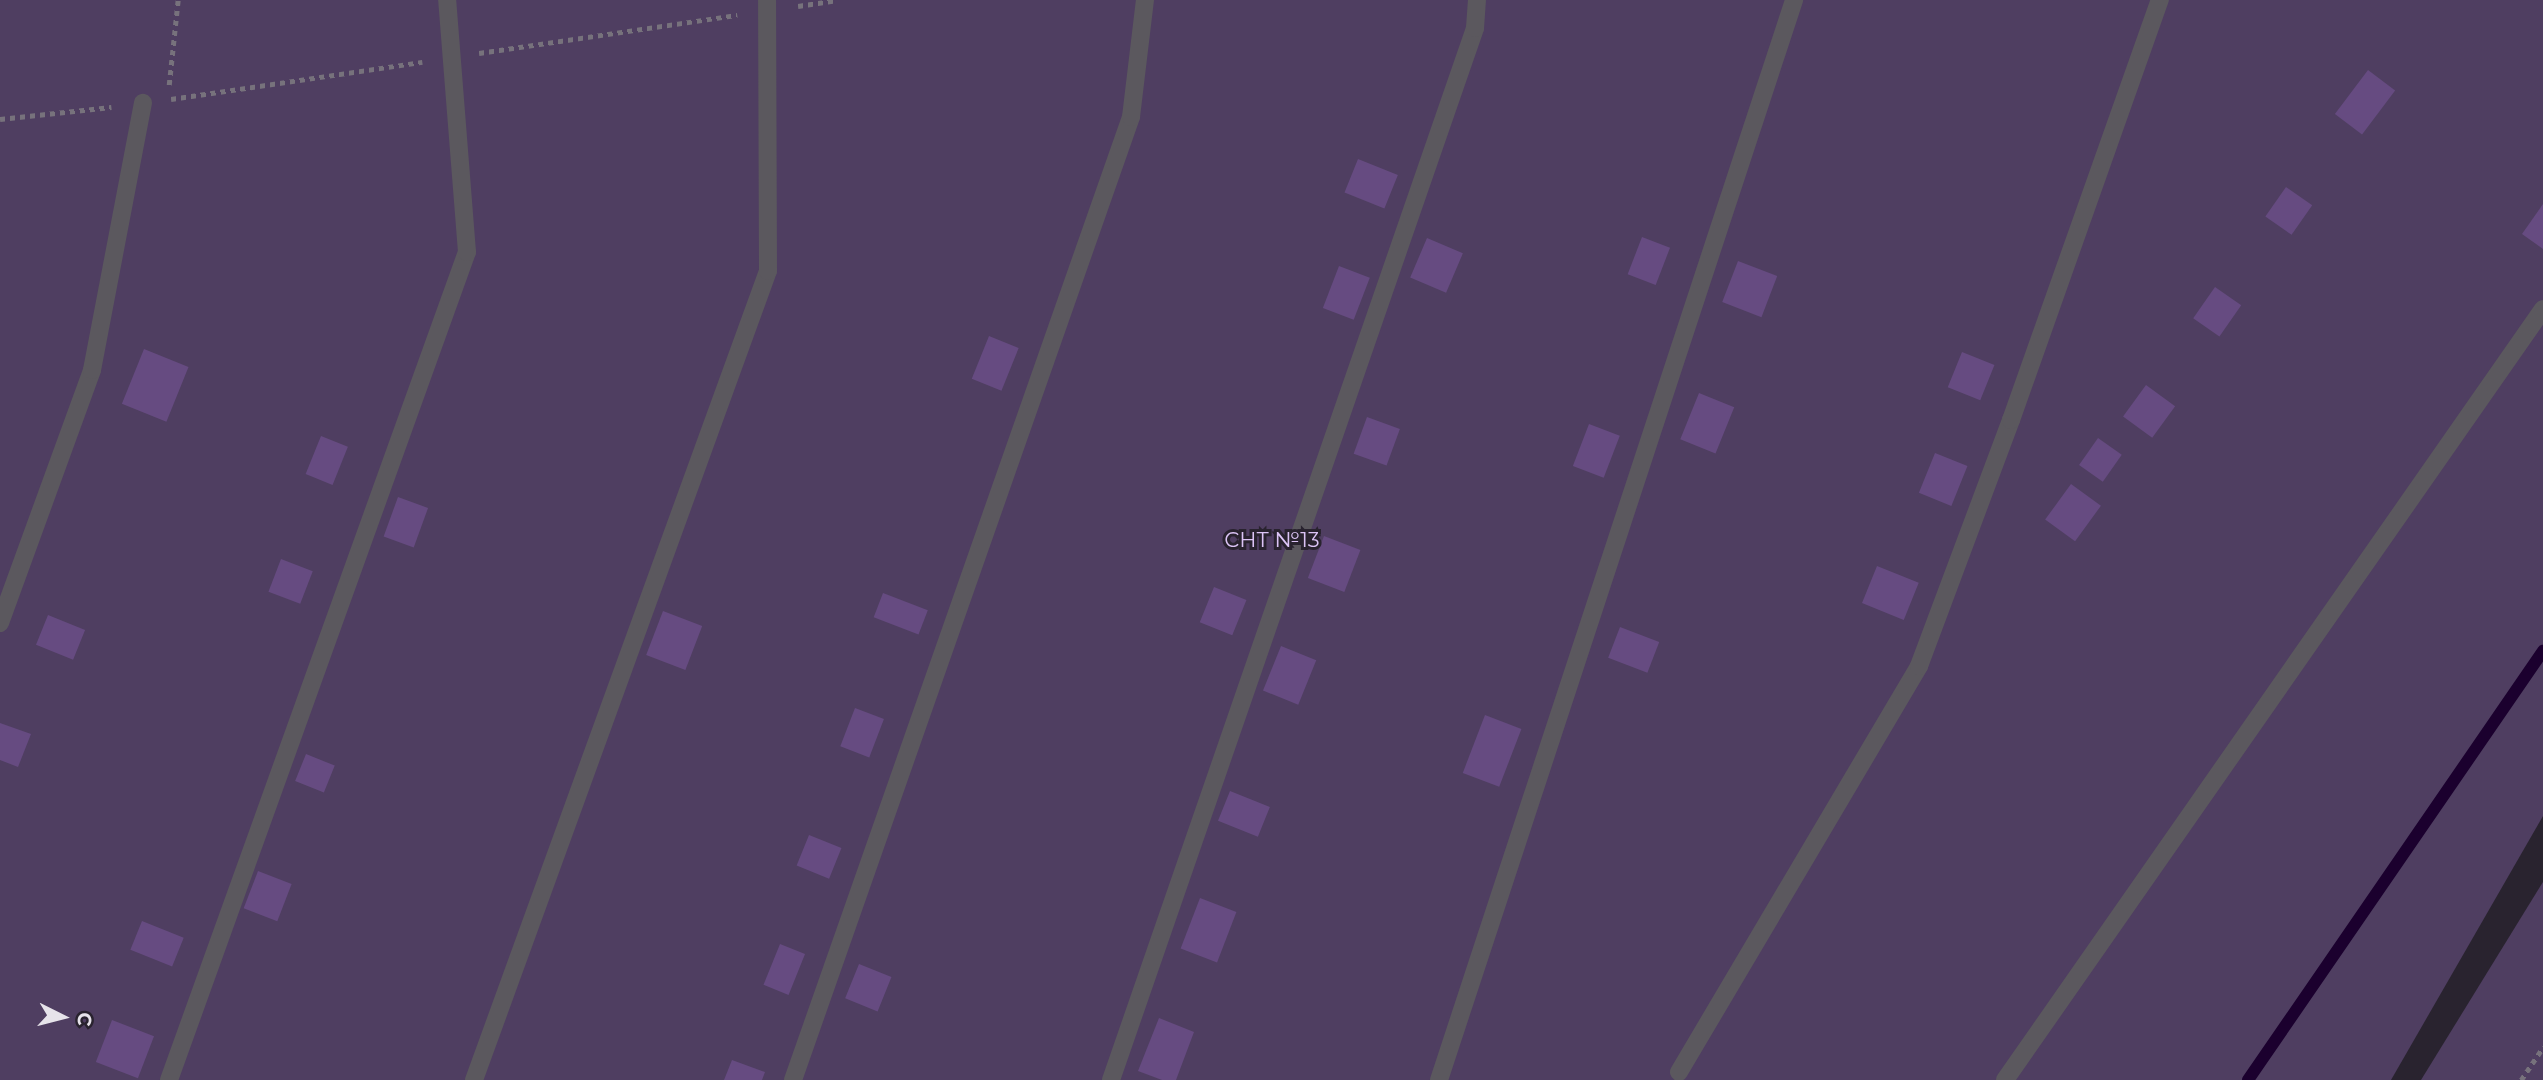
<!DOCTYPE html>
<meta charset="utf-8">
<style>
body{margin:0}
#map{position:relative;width:2543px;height:1080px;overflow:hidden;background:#29232f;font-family:Montserrat,sans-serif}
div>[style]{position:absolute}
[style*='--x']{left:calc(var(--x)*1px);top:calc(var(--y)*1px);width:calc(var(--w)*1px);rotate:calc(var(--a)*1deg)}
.green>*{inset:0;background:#4f3e61}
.stream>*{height:12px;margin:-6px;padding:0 6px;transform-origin:6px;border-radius:6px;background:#1b002e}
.building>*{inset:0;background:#664b81;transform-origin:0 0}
.path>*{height:4.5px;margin-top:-2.25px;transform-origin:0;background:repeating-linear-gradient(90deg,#77727c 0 5px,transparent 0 10px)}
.service>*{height:18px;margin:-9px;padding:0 9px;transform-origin:9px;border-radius:9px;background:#5b585e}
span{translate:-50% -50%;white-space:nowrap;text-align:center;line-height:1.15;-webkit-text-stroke:6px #29232f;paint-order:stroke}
.park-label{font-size:21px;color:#dcc4f6}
.north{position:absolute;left:28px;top:982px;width:70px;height:70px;-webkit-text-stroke:5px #29232f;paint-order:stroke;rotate:96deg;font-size:19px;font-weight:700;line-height:28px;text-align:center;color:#e6e3ea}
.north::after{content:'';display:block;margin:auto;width:24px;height:32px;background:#e6e3ea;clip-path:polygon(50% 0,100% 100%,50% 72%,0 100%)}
</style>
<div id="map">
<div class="green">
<i style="clip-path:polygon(0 0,2543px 0,2543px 816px,2391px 1080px,0 1080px)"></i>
<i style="clip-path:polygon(2543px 882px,2543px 1080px,2421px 1080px)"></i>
</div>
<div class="stream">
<i style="--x:2248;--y:1080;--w:521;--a:-55.49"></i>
</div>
<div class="building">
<i style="left:2368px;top:70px;width:34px;height:55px;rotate:37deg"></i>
<i style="left:1358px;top:159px;width:43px;height:36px;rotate:22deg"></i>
<i style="left:2286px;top:187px;width:32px;height:36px;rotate:35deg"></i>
<i style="clip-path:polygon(2543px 204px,2543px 249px,2522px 234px)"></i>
<i style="left:1642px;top:237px;width:30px;height:40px;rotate:21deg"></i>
<i style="left:1427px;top:238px;width:39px;height:43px;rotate:23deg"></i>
<i style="left:1738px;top:261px;width:42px;height:44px;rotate:21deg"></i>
<i style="left:1339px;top:266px;width:33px;height:45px;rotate:21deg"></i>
<i style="left:2215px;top:287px;width:32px;height:38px;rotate:35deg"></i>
<i style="left:989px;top:336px;width:32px;height:46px;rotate:22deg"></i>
<i style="left:144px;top:349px;width:48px;height:59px;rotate:22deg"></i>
<i style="left:1962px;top:352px;width:35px;height:38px;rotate:22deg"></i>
<i style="left:2146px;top:385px;width:36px;height:39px;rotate:36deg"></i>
<i style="left:1699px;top:393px;width:38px;height:50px;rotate:22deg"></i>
<i style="left:1367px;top:417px;width:35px;height:39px;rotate:20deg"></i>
<i style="left:1589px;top:424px;width:33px;height:45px;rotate:21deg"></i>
<i style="left:321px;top:436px;width:29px;height:41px;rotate:22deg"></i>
<i style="left:2098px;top:438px;width:29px;height:33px;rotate:35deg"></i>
<i style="left:1935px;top:453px;width:35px;height:43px;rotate:22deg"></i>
<i style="left:2071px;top:484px;width:37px;height:44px;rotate:36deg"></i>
<i style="left:398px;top:497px;width:32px;height:42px;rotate:20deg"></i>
<i style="left:1324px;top:536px;width:39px;height:45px;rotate:21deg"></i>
<i style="left:281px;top:559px;width:34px;height:35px;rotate:21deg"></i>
<i style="left:1877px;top:566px;width:45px;height:40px;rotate:22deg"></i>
<i style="left:1214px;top:587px;width:35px;height:38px;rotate:22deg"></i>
<i style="left:883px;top:593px;width:48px;height:26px;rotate:21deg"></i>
<i style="left:663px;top:611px;width:42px;height:47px;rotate:21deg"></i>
<i style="left:48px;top:615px;width:40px;height:32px;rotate:22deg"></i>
<i style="left:1620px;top:627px;width:42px;height:33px;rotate:21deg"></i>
<i style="left:1281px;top:646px;width:38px;height:48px;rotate:22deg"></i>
<i style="left:855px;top:708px;width:31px;height:41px;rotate:21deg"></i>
<i style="left:1485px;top:715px;width:39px;height:62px;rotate:21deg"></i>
<i style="clip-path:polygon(0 723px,31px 734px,18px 767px,0 760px)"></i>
<i style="left:306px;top:754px;width:31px;height:29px;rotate:22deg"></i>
<i style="left:1230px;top:791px;width:43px;height:32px;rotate:22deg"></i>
<i style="left:809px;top:835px;width:35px;height:33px;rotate:22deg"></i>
<i style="left:258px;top:871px;width:36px;height:40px;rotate:21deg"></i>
<i style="left:1200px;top:898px;width:39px;height:54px;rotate:21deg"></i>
<i style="left:142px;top:921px;width:45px;height:31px;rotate:22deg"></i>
<i style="left:780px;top:944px;width:27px;height:44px;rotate:22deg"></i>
<i style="left:859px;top:964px;width:35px;height:37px;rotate:22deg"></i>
<i style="clip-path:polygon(1159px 1018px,1194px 1032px,1176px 1080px,1162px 1080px,1138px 1071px)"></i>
<i style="left:112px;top:1020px;width:45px;height:45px;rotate:21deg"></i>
<i style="clip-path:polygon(732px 1060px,765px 1072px,762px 1080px,724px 1080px)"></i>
</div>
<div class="path">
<i style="--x:798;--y:6;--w:40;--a:-8.5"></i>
<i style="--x:479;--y:53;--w:261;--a:-8.4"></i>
<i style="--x:169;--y:85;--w:85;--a:-84"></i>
<i style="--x:171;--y:99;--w:254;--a:-8.4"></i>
<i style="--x:0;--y:119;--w:112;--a:-6.2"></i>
<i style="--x:2521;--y:1080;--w:40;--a:-56"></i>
</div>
<div class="service">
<i style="--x:0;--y:623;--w:269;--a:-70"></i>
<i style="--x:92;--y:370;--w:272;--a:-79.2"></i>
<i style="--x:1679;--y:1072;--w:472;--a:-59.4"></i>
<i style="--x:1919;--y:666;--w:263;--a:-69.5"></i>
<i style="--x:2011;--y:420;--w:446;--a:-70.5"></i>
<i style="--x:169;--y:1080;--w:880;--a:-70.21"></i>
<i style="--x:467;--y:252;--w:253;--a:-94.5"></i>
<i style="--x:474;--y:1080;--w:861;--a:-70.03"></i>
<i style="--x:768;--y:271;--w:271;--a:-90.2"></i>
<i style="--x:793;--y:1080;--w:1021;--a:-70.66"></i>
<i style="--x:1131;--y:117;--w:118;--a:-83.2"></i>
<i style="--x:1111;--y:1080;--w:1113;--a:-70.91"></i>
<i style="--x:1475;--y:28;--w:28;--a:-86"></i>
<i style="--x:1439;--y:1080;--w:1137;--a:-71.8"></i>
<i style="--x:2005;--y:1080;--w:940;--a:-55.09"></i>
</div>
<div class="park-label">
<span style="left:1272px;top:540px">СНТ №13</span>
</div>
<div class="north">С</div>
</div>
